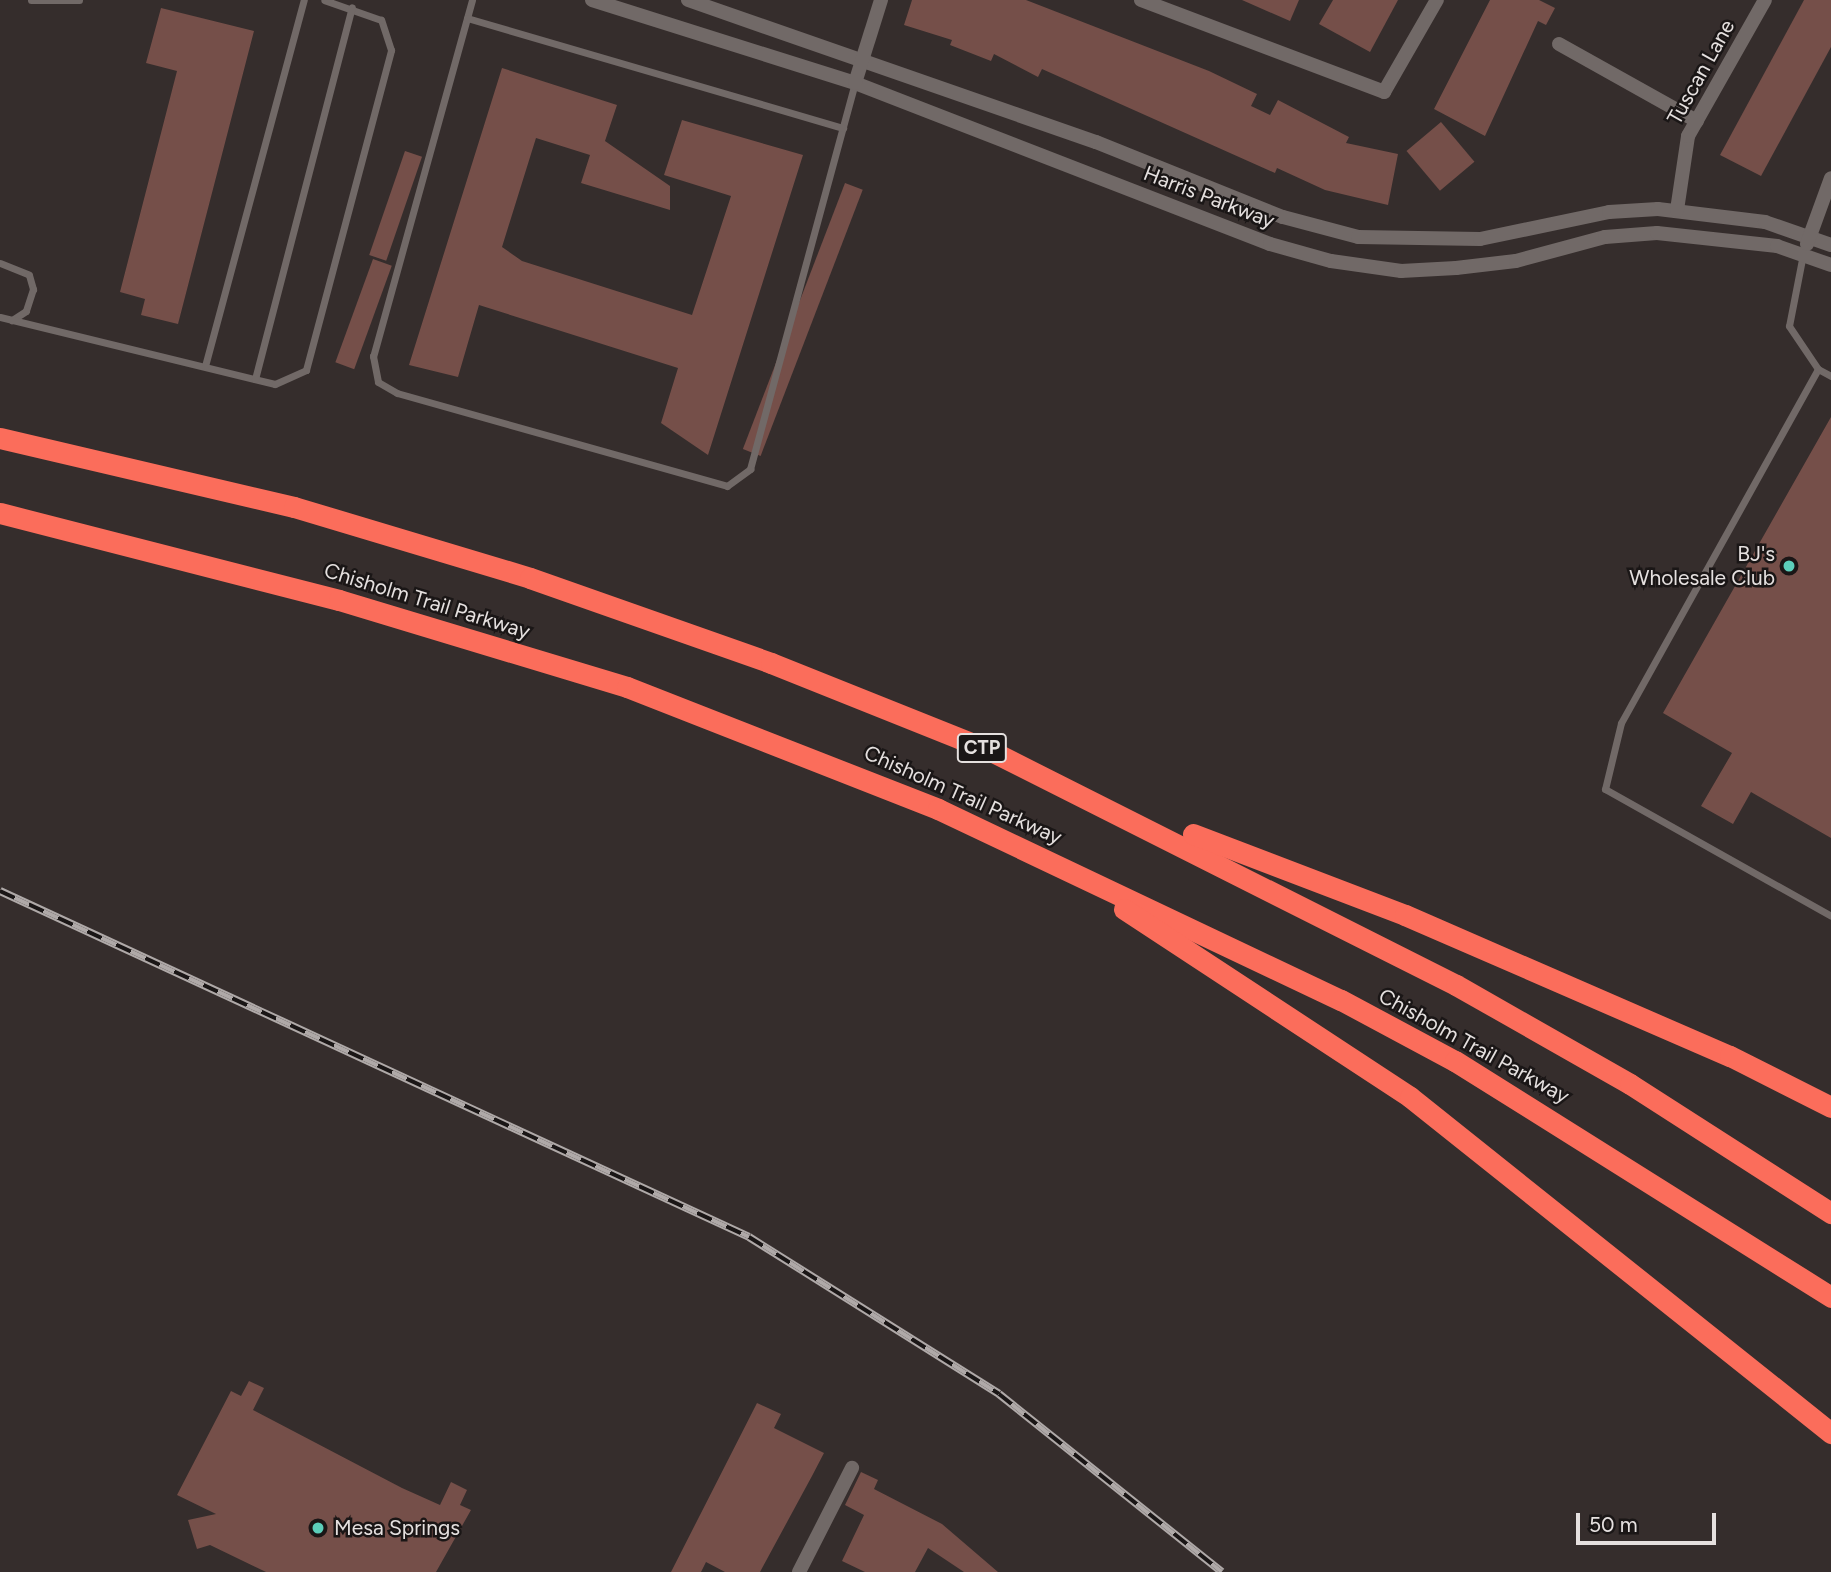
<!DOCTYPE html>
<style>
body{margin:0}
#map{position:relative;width:1831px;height:1572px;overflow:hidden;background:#352d2c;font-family:Figtree,sans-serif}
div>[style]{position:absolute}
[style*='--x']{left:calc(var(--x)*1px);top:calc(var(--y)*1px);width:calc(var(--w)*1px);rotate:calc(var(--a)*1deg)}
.building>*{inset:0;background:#754f49;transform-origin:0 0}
.service>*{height:7px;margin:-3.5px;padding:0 3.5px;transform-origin:3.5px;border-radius:3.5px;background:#716967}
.minor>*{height:14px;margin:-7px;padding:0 7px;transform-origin:7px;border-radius:7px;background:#716967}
.motorway>*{height:21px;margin:-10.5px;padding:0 10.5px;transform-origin:10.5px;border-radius:10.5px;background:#fb6d5b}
.rail>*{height:8px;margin-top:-4px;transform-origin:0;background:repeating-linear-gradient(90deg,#1a1616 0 16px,#afa9a8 0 32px);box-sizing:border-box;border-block:2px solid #afa9a8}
.dots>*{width:19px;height:19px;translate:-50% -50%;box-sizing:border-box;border:4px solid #1a1616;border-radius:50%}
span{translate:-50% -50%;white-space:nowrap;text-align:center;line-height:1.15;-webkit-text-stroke:5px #1a1616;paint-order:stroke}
.shield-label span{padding:2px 5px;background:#1a1616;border:2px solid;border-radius:5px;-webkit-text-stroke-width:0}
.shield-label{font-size:19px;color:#e5e0df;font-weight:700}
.street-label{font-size:21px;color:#e5e0df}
.poi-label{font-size:21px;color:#e5e0df}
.right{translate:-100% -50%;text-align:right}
.left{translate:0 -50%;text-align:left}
.scale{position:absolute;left:1576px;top:1513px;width:140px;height:32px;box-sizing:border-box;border:4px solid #e5e0df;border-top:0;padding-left:9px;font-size:21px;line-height:24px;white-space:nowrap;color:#e5e0df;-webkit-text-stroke:5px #1a1616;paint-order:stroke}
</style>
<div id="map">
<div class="building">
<i style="clip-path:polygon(912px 0,1026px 0,1209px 71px,1257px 94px,1251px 106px,1270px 115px,1278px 100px,1349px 137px,1346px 143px,1398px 154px,1388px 205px,1325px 190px,1277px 168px,1275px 173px,1042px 69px,1038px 77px,994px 54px,991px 61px,950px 45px,952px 40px,904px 25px)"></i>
<i style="clip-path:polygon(1242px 0,1299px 0,1290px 21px)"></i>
<i style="clip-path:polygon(1333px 0,1398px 0,1370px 52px,1319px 24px)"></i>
<i style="clip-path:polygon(1490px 0,1539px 0,1555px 8px,1546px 25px,1538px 21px,1485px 136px,1434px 109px)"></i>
<i style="clip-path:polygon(1804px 0,1831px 0,1831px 47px,1761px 176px,1720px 155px)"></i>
<i style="clip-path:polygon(161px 8px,254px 31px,178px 324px,141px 315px,145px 299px,120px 292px,177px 71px,146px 63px)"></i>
<i style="clip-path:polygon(502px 68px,617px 105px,605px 141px,670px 186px,670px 210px,581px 183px,590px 155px,536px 138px,502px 247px,522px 261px,692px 315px,731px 196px,664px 175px,682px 120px,803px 155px,708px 455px,661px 423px,678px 368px,479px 305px,458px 377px,409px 365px)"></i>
<i style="left:1441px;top:122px;width:52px;height:45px;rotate:50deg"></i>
<i style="left:405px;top:151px;width:18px;height:110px;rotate:19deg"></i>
<i style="left:845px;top:183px;width:19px;height:285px;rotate:21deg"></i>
<i style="left:373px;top:259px;width:20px;height:110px;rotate:20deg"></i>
<i style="clip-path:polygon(1831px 417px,1831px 838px,1751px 792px,1733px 824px,1701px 806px,1732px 753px,1663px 713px)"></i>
<i style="clip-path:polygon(249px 1381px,264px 1388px,253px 1410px,402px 1488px,440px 1505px,451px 1482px,467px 1490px,460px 1505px,471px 1510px,436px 1572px,266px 1572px,210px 1545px,197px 1549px,188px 1520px,216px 1514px,177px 1495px,231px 1391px,241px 1396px)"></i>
<i style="clip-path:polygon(757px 1403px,781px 1414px,774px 1428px,824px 1453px,812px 1476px,760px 1572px,725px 1572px,706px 1562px,701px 1572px,671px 1572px)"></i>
<i style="clip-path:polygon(861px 1472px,878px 1480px,874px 1489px,942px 1524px,998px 1572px,964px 1572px,928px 1548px,915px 1572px,865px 1572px,842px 1561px,864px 1515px,845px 1505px)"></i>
</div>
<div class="service">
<i style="--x:31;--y:0;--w:48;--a:0"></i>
<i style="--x:472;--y:0;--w:370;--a:105.5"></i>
<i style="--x:373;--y:356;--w:26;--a:79"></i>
<i style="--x:378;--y:382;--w:22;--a:30"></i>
<i style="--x:397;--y:393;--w:343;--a:15.7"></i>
<i style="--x:727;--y:486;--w:29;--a:-36"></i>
<i style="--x:750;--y:469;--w:400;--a:-74.8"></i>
<i style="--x:467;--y:18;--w:392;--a:16.3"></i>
<i style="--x:1803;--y:254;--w:73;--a:101"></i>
<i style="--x:1789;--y:326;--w:52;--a:56"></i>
<i style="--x:1818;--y:369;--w:405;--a:119.1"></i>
<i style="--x:1621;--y:723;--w:68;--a:103.6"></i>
<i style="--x:1605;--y:789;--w:259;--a:29.3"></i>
<i style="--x:0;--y:263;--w:31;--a:22"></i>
<i style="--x:29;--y:275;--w:15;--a:74"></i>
<i style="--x:33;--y:289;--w:23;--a:108"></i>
<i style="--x:26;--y:311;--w:17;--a:147"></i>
<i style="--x:0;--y:317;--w:283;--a:13.7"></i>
<i style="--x:275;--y:384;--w:34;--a:-24"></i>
<i style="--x:306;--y:370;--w:331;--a:-75.1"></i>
<i style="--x:391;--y:50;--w:32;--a:-108"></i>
<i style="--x:381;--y:20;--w:60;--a:-160.7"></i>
<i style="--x:205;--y:366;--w:379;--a:-74.9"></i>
<i style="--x:1818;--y:369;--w:15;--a:28"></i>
<i style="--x:255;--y:379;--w:384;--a:-75.4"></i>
</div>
<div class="minor">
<i style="--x:592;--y:0;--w:276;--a:17.5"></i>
<i style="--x:855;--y:83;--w:445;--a:21.2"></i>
<i style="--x:1270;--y:244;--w:63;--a:15.6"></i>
<i style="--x:1331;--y:261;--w:71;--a:8.1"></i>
<i style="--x:1401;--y:271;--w:55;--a:-3.1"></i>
<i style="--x:1456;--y:268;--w:60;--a:-6.7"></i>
<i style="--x:1516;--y:261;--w:92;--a:-15.1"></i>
<i style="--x:1605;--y:237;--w:52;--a:-4.4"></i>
<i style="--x:1657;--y:233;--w:121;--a:6.2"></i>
<i style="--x:1777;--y:246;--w:57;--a:19.4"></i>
<i style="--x:688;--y:0;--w:432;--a:19.2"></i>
<i style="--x:1096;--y:142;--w:201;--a:21.9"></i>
<i style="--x:1283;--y:217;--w:78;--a:14.9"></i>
<i style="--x:1358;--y:237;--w:122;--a:0.9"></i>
<i style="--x:1480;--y:239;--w:132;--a:-11.8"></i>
<i style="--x:1609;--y:212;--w:49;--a:-3.5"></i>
<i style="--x:1658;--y:209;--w:108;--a:6.9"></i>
<i style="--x:1765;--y:222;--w:70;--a:19.2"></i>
<i style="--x:1141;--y:0;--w:260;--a:20.7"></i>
<i style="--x:1384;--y:92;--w:106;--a:-60.1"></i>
<i style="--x:1559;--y:44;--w:158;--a:29.2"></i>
<i style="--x:855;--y:83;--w:87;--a:-72.6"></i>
<i style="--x:1677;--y:210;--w:75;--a:-81.5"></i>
<i style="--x:1688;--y:136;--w:156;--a:-60.5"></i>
<i style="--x:1807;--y:244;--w:70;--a:-70"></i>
<i style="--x:799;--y:1572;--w:117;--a:-63"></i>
</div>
<div class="motorway">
<i style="--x:0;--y:438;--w:302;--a:13.2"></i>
<i style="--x:294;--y:507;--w:246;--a:16.7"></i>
<i style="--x:530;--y:578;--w:256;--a:19.4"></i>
<i style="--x:771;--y:663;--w:239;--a:21.8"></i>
<i style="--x:993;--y:752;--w:518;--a:26.71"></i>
<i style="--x:1456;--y:985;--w:200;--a:29.6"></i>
<i style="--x:1630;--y:1084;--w:239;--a:32.7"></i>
<i style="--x:0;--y:513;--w:350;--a:14.4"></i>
<i style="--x:339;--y:600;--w:301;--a:16.8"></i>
<i style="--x:627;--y:687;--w:334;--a:21.4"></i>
<i style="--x:938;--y:809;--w:446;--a:25.4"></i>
<i style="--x:1341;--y:1000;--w:129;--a:28.2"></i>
<i style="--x:1455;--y:1061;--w:444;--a:32.1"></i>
<i style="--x:1193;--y:834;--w:227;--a:20.9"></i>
<i style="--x:1405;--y:915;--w:354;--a:23.5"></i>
<i style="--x:1730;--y:1056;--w:113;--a:26.8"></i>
<i style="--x:1124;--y:909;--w:342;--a:33.3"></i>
<i style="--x:1410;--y:1097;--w:539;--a:38.59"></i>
</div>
<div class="rail">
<i style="--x:0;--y:891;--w:825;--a:24.79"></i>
<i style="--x:749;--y:1237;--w:295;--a:32.1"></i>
<i style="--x:999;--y:1394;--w:285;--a:38.6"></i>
</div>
<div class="dots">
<i style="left:1789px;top:566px;background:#5cceba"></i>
<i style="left:318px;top:1528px;background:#5cceba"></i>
</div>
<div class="shield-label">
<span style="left:982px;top:748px">CTP</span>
</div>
<div class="street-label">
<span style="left:1701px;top:72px;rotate:-61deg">Tuscan Lane</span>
<span style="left:1209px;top:197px;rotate:21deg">Harris Parkway</span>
<span style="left:427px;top:601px;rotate:17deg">Chisholm Trail Parkway</span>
<span style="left:963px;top:795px;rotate:24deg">Chisholm Trail Parkway</span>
<span style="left:1474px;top:1046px;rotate:29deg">Chisholm Trail Parkway</span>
</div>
<div class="poi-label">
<span class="right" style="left:1775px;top:566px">BJ's<br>Wholesale Club</span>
<span class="left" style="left:334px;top:1528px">Mesa Springs</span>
</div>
<div class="scale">50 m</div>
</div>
